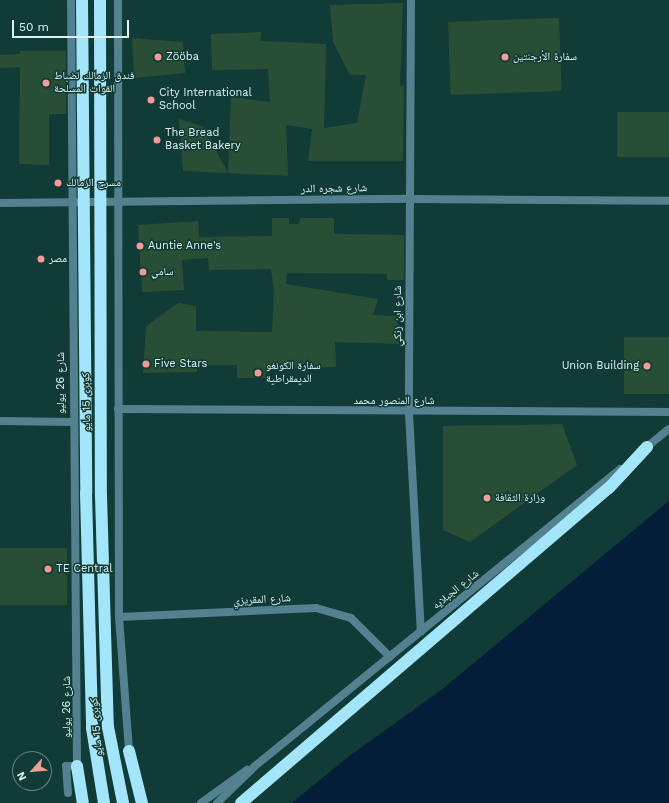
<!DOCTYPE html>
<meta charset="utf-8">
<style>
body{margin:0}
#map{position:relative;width:669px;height:803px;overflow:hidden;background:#103b37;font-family:"Work Sans","Noto Naskh Arabic",sans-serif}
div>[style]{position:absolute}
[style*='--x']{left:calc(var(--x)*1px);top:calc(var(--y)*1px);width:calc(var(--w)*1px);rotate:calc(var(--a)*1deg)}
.water>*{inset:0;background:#041e39}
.building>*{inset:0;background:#284f36;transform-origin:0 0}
.pedestrian>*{height:8px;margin:-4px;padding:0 4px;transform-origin:4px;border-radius:4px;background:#53818f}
.minor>*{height:8px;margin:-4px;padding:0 4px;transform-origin:4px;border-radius:4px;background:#53818f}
.tertiary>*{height:8px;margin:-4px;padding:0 4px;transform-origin:4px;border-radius:4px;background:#53818f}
.motorway>*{height:12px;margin:-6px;padding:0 6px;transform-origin:6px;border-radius:6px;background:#a3e6fb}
.motorway-bridge>*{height:12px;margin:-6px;padding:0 6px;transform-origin:6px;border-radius:6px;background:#a3e6fb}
.dots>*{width:11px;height:11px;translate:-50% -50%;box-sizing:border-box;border:2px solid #103b37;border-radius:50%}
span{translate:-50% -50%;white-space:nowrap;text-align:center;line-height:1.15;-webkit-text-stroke:3px #103b37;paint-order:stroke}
.poi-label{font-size:11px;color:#ddf3f0}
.left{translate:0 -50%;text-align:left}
.right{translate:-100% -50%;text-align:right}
.street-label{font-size:11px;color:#ddf3f0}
.north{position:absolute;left:12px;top:751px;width:40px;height:40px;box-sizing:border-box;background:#103b37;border:1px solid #628581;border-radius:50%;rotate:243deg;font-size:11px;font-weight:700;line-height:16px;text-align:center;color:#ddf3f0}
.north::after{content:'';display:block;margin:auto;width:14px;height:18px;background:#f59b96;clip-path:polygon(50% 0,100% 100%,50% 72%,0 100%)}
.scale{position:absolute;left:12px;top:20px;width:117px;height:18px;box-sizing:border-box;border:2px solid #ddf3f0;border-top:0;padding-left:5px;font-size:12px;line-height:14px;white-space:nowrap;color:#ddf3f0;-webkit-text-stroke:3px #103b37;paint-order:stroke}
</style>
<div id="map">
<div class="water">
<i style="clip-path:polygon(669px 501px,669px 803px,292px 803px,348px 757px,440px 691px)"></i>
</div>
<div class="building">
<i style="clip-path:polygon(403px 3px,400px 86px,404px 86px,403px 161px,308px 161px,312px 129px,286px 125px,288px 176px,228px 173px,231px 97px,270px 102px,268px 69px,212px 70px,211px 34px,261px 32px,260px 41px,326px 44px,324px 128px,357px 123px,366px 75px,350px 75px,333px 42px,330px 5px)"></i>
<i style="left:559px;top:18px;width:73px;height:111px;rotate:88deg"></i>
<i style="clip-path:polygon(132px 38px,183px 42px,185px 73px,134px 78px)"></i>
<i style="clip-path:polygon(20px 51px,66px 51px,66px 114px,49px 114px,49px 165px,19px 164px,20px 67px,0 68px,0 55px,20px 54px)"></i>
<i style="left:617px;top:112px;width:52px;height:45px"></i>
<i style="clip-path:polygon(179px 119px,204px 127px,228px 173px,183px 171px)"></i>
<i style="clip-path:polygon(272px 218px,289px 218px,289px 224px,299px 224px,300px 218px,334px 218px,334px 234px,404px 235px,404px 280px,387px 280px,387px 274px,287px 273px,286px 284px,378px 299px,373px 315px,397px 316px,399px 344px,335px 342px,336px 367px,266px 369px,266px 378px,237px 378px,237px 365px,197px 365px,197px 372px,143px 373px,146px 326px,178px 303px,196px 306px,196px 331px,272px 332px,274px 291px,271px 269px,209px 270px,208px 258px,182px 260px,184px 290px,142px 292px,138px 225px,198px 221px,199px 237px,272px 236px)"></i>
<i style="left:669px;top:337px;width:57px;height:45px;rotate:90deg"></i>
<i style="clip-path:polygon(562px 424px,577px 465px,470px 542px,443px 530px,443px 426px)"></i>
<i style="left:0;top:548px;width:67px;height:57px"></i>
</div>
<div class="pedestrian">
<i style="--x:68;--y:793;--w:27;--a:-94"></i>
<i style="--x:66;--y:766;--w:11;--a:0"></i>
</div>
<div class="minor">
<i style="--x:411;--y:0;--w:413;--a:90.3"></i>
<i style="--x:409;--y:413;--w:219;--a:86.9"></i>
<i style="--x:0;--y:203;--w:410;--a:-0.6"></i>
<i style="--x:410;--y:199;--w:259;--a:0.4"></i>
<i style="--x:118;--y:409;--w:551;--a:0.31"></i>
<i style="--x:0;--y:421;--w:72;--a:0.8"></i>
<i style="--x:119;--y:617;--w:197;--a:-2.6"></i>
<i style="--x:316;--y:608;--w:36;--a:16"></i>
<i style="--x:351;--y:618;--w:55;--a:45"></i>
</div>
<div class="tertiary">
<i style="--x:71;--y:0;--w:766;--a:89.55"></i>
<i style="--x:118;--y:0;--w:617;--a:89.91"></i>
<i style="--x:119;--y:617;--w:134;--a:85.7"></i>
<i style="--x:643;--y:450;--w:33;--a:-39"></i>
<i style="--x:201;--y:803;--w:57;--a:-35.7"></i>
<i style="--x:217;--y:803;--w:53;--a:-44.2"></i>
<i style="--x:255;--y:766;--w:471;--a:-39.1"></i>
</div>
<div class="motorway">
<i style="--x:129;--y:751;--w:54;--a:76"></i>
<i style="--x:77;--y:766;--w:37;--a:81"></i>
<i style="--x:241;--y:803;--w:484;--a:-40.6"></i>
<i style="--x:609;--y:488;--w:56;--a:-47.2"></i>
</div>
<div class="motorway-bridge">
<i style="--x:82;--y:0;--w:493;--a:89.5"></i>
<i style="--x:86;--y:493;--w:235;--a:88.5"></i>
<i style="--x:92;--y:728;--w:76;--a:80.9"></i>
<i style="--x:100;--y:0;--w:496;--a:89.9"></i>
<i style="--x:101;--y:496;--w:231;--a:88.3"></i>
<i style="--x:108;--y:727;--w:77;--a:78.8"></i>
</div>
<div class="dots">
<i style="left:158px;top:57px;background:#f59b96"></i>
<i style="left:505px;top:57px;background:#f59b96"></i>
<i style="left:46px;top:83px;background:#f59b96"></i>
<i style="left:151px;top:100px;background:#f59b96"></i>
<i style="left:157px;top:140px;background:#f59b96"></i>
<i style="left:58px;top:183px;background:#f59b96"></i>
<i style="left:140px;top:246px;background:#f59b96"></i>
<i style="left:41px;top:259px;background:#f59b96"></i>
<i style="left:143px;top:272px;background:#f59b96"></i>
<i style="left:146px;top:364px;background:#f59b96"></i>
<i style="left:647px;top:366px;background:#f59b96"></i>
<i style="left:258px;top:373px;background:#f59b96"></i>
<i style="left:487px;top:498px;background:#f59b96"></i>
<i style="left:48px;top:569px;background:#f59b96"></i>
</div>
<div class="poi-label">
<span class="left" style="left:166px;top:57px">Zööba</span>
<span class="left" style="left:513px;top:57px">سفارة الأرجنتين</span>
<span class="left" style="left:54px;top:83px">فندق الزمالك لضباط<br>القوات المسلحة</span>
<span class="left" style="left:159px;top:100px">City International<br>School</span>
<span class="left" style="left:165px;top:140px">The Bread<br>Basket Bakery</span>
<span class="left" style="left:66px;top:183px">مسرح الزمالك</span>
<span class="left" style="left:148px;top:246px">Auntie Anne's</span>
<span class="left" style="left:49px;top:259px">مصر</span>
<span class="left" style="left:151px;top:272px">سامي</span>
<span class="left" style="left:154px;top:364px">Five Stars</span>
<span class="right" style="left:639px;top:366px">Union Building</span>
<span class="left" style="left:266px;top:373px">سفارة الكونغو<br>الديمقراطية</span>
<span class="left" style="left:495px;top:498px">وزارة الثقافة</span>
<span class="left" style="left:56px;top:569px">TE Central</span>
</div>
<div class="street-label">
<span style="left:334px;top:189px;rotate:-1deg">شارع شجره الدر</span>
<span style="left:398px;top:316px;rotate:-90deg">شارع ابن زنكي</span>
<span style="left:61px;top:383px;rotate:-90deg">شارع 26 يوليو</span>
<span style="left:394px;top:401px">شارع المنصور محمد</span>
<span style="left:87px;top:402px;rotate:-91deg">كوبرى 15 مايو</span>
<span style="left:456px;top:590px;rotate:-39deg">شارع الجبلايه</span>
<span style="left:262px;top:600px;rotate:-3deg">شارع المقريزي</span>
<span style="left:67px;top:707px;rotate:-90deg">شارع 26 يوليو</span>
<span style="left:97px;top:727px;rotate:-95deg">كوبرى 15 مايو</span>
</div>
<div class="north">N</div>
<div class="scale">50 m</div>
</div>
